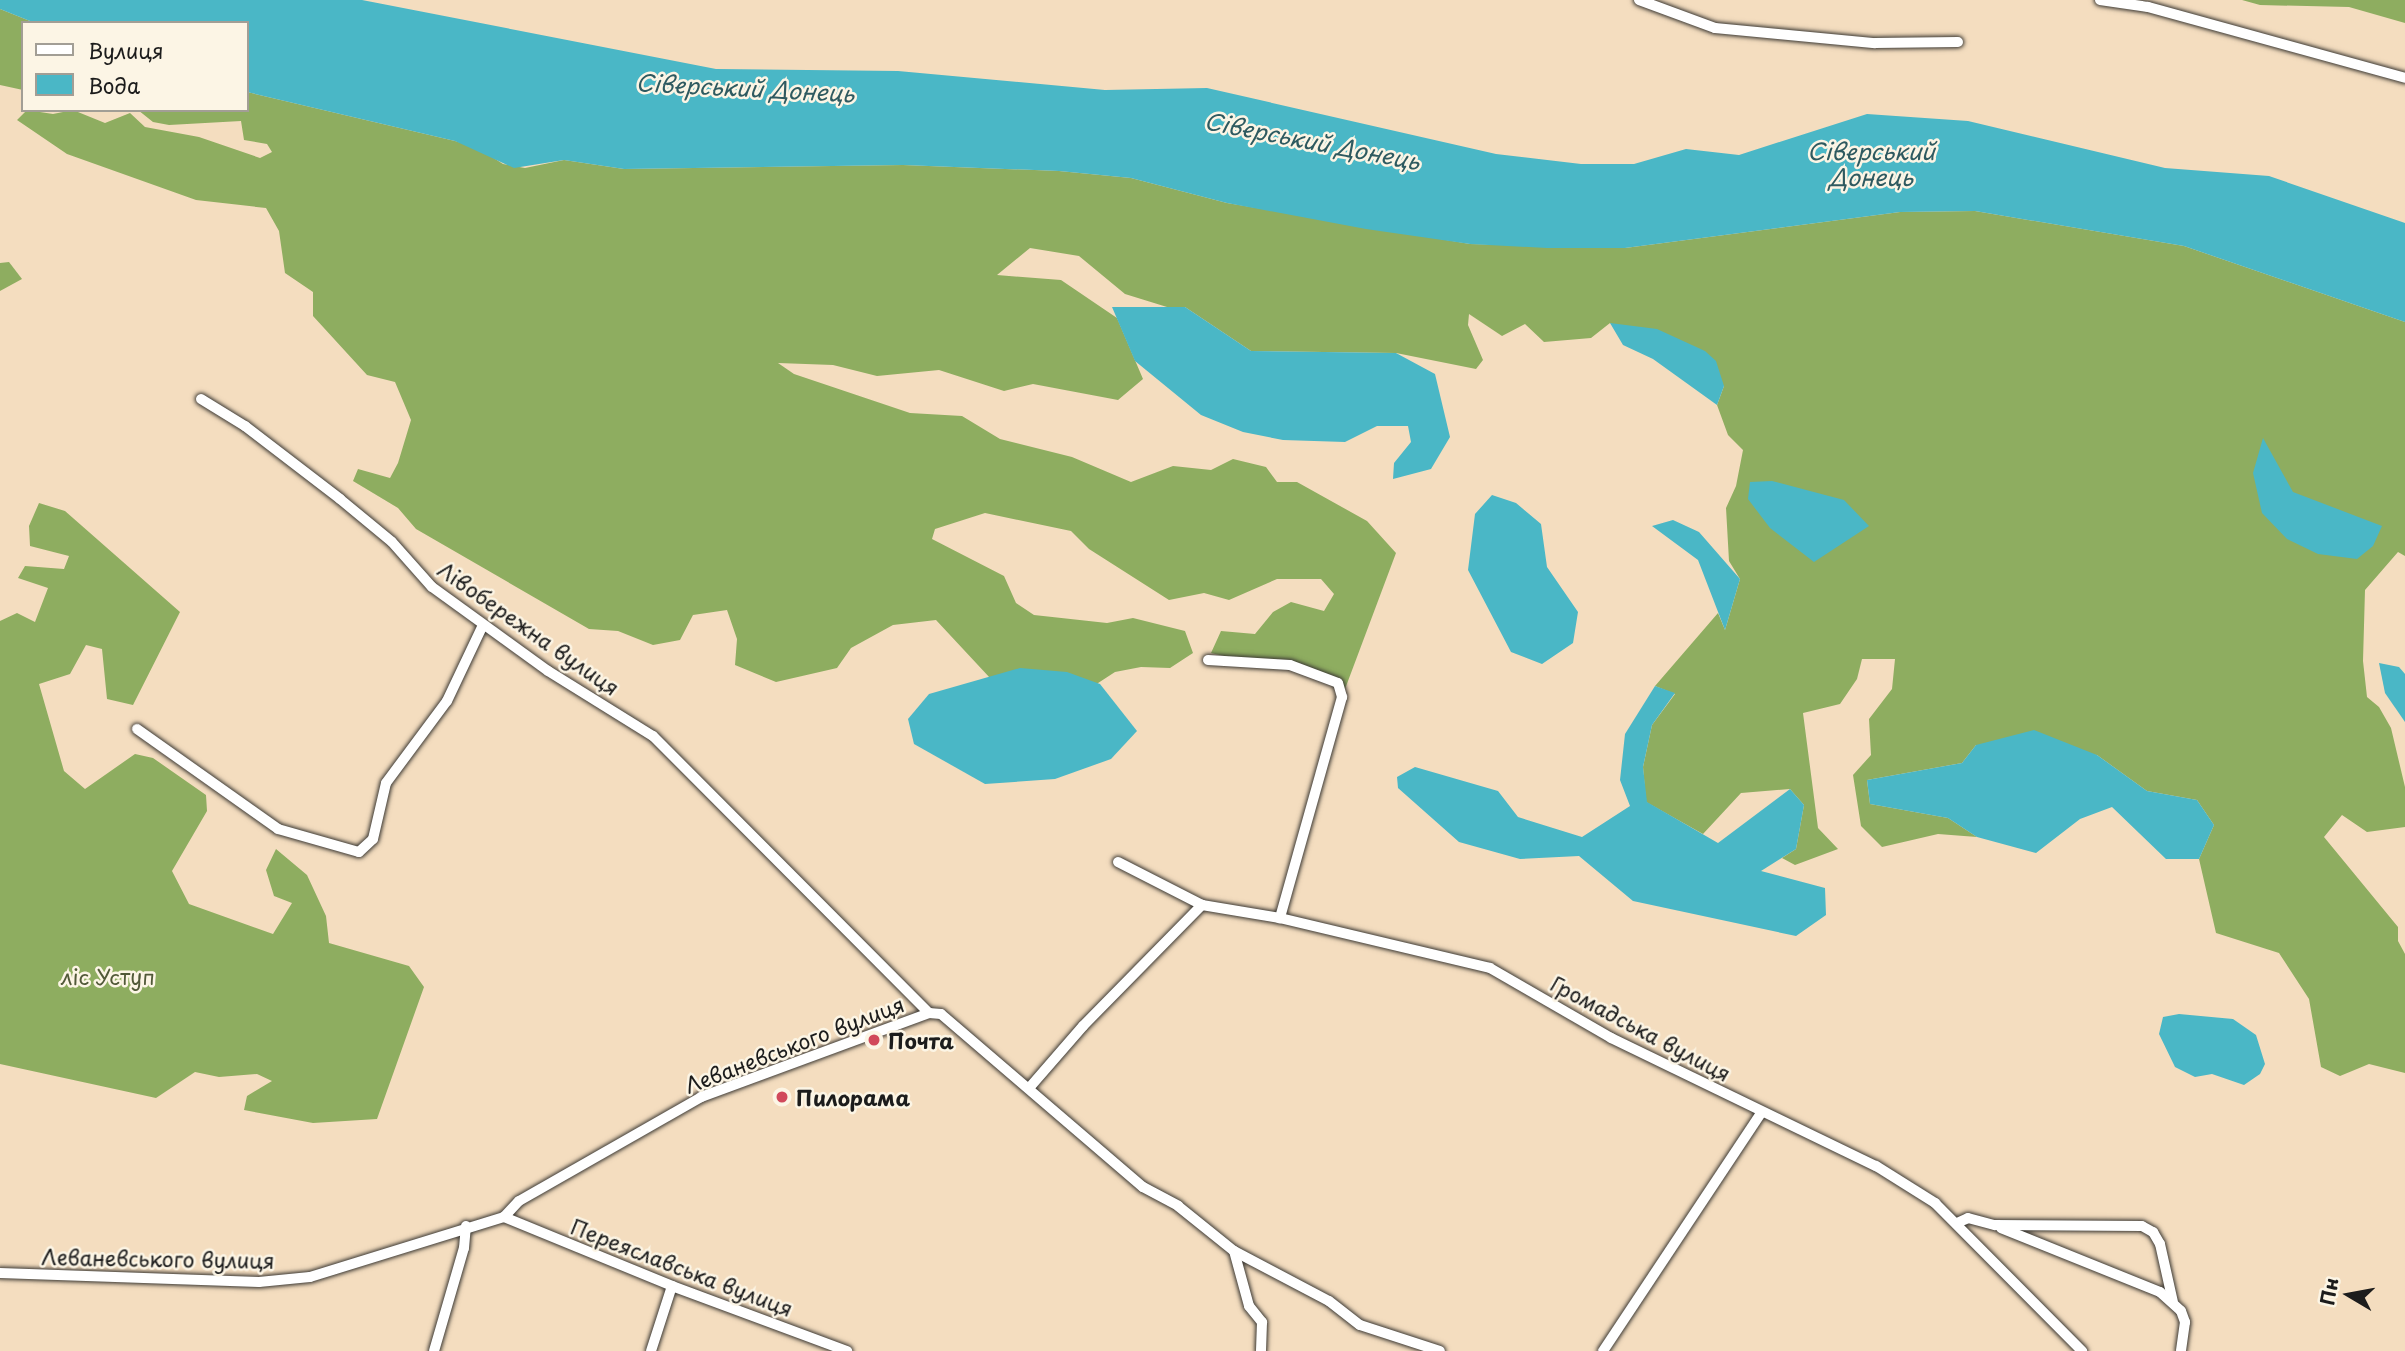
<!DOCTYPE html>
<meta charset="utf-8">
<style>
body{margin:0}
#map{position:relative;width:2405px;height:1351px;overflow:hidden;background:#f4ddbf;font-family:"Playpen Sans",sans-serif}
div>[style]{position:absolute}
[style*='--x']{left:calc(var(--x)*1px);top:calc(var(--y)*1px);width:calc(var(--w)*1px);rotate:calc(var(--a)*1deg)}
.forest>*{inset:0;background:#8ead60}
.water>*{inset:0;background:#4ab7c6}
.roads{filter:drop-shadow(0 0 2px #3c3934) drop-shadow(0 0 2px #3c3934)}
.minor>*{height:10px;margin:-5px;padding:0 5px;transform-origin:5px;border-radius:5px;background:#fff}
.dots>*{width:19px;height:19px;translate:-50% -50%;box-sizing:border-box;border:4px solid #fcf5e5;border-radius:50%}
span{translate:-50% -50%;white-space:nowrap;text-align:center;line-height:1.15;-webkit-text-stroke:5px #fcf5e5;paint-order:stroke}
.street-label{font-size:21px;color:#1c1c1c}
.park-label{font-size:21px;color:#515938}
.poi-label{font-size:21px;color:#1c1c1c;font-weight:700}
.left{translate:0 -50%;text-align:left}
.water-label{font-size:23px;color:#2e5a60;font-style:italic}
.legend{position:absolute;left:21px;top:21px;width:228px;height:91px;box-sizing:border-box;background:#fcf5e5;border:2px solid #a29e95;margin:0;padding:9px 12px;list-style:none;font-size:21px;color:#1c1c1c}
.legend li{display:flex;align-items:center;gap:14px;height:35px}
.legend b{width:35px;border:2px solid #a29e95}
.north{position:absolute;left:2314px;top:1260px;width:70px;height:70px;-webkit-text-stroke:5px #fcf5e5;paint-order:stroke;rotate:280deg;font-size:19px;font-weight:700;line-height:28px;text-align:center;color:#1c1c1c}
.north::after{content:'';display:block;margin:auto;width:24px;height:32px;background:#1c1c1c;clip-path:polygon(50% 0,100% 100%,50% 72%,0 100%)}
</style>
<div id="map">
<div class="forest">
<i style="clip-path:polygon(2242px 0,2405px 0,2405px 23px,2349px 7px,2260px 5px)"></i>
<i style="clip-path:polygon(0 9px,35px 23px,23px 23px,23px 90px,0 85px)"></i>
<i style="clip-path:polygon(247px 92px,455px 141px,478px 148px,503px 164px,525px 168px,564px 160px,624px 169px,903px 165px,1059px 171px,1131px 178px,1227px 203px,1470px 244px,1625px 248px,1900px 212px,1975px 211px,2184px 246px,2405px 322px,2405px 556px,2398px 552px,2365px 590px,2363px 661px,2367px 697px,2379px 707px,2391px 728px,2405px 787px,2405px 827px,2367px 832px,2342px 815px,2324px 837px,2398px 927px,2398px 941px,2405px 954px,2405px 1073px,2369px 1064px,2340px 1076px,2321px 1067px,2309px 999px,2279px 953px,2216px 933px,2199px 859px,2214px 825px,2197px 800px,2147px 791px,2097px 755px,1976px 745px,1962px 763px,1867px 780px,1870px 804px,1948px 818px,1977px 837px,1938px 834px,1882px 847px,1861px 826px,1853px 775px,1871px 755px,1869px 719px,1892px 689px,1895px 659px,1862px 659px,1857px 679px,1840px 704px,1803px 713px,1818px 828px,1838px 849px,1795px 865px,1782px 858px,1796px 849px,1804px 805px,1790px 789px,1741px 793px,1703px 834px,1646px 802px,1643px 767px,1652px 725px,1675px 694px,1655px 686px,1718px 613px,1725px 630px,1740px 579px,1729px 561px,1726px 508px,1736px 486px,1743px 450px,1728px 435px,1717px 405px,1724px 386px,1610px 323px,1591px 338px,1544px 342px,1525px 324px,1502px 336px,1469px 314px,1468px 325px,1483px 360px,1476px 369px,1396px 353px,1251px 351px,1185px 307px,1167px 307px,1125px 294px,1079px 256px,1030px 248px,997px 275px,1061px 280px,1117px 318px,1143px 379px,1118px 400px,1033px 384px,1004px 391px,939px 370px,877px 376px,833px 365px,778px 363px,794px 374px,910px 413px,962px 416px,1000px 439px,1072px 457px,1131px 482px,1173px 466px,1211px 470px,1233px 459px,1266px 467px,1277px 482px,1297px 482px,1367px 521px,1396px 553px,1342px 697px,1338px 683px,1290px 665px,1253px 663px,1211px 653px,1221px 631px,1255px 634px,1273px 612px,1291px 602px,1324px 611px,1334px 594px,1321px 579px,1277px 579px,1229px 600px,1204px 593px,1169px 600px,1089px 549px,1071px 531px,985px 513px,935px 529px,932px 539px,1004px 576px,1016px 603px,1034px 615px,1107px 623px,1133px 618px,1185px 631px,1193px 653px,1170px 668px,1141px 667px,1115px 672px,1072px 700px,1004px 693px,936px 620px,893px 625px,851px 648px,837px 668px,776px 682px,735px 665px,737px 639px,727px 610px,693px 615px,680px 640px,653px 645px,618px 631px,589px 629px,416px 529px,398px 508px,353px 481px,358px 469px,390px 478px,398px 463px,411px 420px,395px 382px,367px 375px,313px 316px,313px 292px,285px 273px,279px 231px,266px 208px,196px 200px,67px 154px,17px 120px,27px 110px,53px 114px,73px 110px,105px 123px,130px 113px,145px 127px,199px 137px,260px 158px,272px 152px,267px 144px,244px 140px,241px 121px,169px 125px,153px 122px,138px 110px,247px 110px)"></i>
<i style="clip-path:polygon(9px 262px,22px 279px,0 291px,0 263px)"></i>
<i style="clip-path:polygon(39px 503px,65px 511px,180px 612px,133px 705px,107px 699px,102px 649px,86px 645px,70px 674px,39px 684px,64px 771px,85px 789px,135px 754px,153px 758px,206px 795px,207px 811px,172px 871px,189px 904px,273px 934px,292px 903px,274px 896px,266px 870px,276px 849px,307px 875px,326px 916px,329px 943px,409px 966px,424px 987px,377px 1119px,313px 1123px,244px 1110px,247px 1096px,272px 1081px,257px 1074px,219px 1077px,195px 1072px,156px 1098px,0 1064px,0 621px,17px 613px,35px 622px,48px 588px,18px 578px,25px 566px,64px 569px,69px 556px,30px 546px,29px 526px)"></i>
</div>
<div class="water">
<i style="clip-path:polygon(0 0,362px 0,716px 69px,898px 71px,1105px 90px,1207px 88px,1496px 154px,1581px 164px,1634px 164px,1686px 149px,1739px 155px,1867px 114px,1968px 121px,2165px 168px,2269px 176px,2405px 223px,2405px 322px,2184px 246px,1975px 211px,1900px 212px,1625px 248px,1547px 248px,1470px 244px,1366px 229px,1227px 203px,1131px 178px,1059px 171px,903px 165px,624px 169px,564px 160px,514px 168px,455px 141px,247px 92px,247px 23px,35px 23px,0 9px)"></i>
<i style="clip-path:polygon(1112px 307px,1185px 307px,1251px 351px,1396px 353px,1435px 374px,1450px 437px,1431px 469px,1393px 479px,1394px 463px,1411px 442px,1408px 426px,1377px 426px,1345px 442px,1283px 440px,1243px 432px,1201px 415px,1135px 361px)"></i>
<i style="clip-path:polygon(1610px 323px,1657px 329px,1705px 351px,1716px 361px,1724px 386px,1717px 405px,1653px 359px,1623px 345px)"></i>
<i style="clip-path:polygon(2263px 438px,2293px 492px,2382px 526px,2373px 546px,2357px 559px,2318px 554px,2287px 539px,2262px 513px,2253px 473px)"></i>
<i style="clip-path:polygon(1772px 481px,1844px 500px,1869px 526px,1814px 562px,1770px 528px,1748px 499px,1750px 482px)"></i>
<i style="clip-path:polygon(1492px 495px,1516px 503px,1541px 524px,1547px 567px,1578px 612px,1573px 643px,1542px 664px,1511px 652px,1468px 570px,1475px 514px)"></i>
<i style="clip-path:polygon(1673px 520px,1699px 532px,1740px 579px,1725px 630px,1698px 560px,1652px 526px)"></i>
<i style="clip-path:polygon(2379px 663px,2399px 667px,2405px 674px,2405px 722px,2385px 693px)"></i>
<i style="clip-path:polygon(1020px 668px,1067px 672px,1100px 684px,1137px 731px,1111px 759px,1055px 779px,985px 784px,914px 744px,908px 719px,929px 694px)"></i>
<i style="clip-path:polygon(1655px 686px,1675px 693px,1652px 725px,1643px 767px,1647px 802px,1718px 843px,1790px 789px,1804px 805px,1796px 849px,1761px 871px,1825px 888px,1826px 915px,1796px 936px,1633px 901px,1579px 856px,1520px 859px,1459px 842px,1398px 788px,1397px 777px,1415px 767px,1498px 791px,1518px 817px,1582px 837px,1630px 806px,1620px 780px,1625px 734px)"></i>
<i style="clip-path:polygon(2034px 730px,2097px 755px,2147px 791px,2197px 800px,2214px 825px,2199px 859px,2166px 859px,2112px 807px,2080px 819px,2036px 853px,1977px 837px,1948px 818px,1870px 804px,1867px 780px,1962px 763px,1976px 745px)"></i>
<i style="clip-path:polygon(2179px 1014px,2233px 1019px,2256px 1035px,2265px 1064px,2260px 1074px,2244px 1085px,2212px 1074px,2195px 1077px,2175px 1067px,2159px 1034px,2163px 1017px)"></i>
</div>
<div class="roads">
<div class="minor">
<i style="--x:1639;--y:0;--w:81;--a:20.2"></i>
<i style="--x:1715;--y:28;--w:161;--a:5.4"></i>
<i style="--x:1875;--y:43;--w:83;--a:-0.7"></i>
<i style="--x:2100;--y:0;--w:49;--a:8.3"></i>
<i style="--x:2148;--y:7;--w:267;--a:15.4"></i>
<i style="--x:201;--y:399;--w:52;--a:31.5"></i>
<i style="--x:245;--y:426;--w:120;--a:37.5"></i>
<i style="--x:340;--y:499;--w:67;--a:39.6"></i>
<i style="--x:392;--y:542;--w:60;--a:48.4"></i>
<i style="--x:432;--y:587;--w:143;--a:35.9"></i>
<i style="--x:548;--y:671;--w:123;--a:31.8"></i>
<i style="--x:653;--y:736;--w:391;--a:45.1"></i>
<i style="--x:929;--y:1013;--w:12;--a:5"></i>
<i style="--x:941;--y:1014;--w:266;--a:40.6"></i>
<i style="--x:1143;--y:1187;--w:40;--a:28"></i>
<i style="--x:1178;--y:1206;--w:72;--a:38.8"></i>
<i style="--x:1234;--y:1251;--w:107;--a:27.8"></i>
<i style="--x:1329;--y:1301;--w:39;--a:38"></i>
<i style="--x:1360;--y:1325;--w:84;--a:18"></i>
<i style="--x:1208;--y:660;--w:82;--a:3.5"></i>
<i style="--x:1290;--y:665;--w:51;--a:20.6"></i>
<i style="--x:1338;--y:683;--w:15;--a:74"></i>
<i style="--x:1342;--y:697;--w:230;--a:105.7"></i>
<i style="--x:137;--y:729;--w:173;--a:35.3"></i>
<i style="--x:278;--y:829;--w:84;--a:15.9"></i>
<i style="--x:359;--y:852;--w:19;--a:-43"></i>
<i style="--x:373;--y:839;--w:57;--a:-76.9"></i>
<i style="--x:386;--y:783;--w:102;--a:-53.4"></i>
<i style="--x:447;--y:701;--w:84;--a:-64.7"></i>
<i style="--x:1118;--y:862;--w:94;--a:27.1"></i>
<i style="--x:1202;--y:905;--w:79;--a:9.5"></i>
<i style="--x:1280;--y:918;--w:216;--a:13.4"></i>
<i style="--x:1490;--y:968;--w:140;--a:30"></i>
<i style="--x:1611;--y:1038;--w:294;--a:25.8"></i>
<i style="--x:1876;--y:1166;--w:70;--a:32.1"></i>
<i style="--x:1935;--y:1203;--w:209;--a:45.2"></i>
<i style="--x:1030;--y:1087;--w:81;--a:-49"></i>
<i style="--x:1083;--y:1026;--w:170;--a:-45.5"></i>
<i style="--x:504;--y:1217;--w:182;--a:22.3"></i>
<i style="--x:672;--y:1286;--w:187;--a:20.4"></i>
<i style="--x:1957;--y:1223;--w:12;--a:-24"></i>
<i style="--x:1968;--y:1218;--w:28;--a:15"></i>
<i style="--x:1995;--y:1225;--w:147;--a:0.4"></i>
<i style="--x:2142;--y:1226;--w:13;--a:29"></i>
<i style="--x:2153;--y:1232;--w:14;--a:60"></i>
<i style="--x:2160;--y:1244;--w:59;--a:77.4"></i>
<i style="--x:2001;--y:1228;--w:171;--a:21.9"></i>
<i style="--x:2160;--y:1292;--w:28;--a:42"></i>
<i style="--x:2181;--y:1311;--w:12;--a:70"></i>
<i style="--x:2185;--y:1322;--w:29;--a:98"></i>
<i style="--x:1234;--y:1251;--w:57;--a:74.7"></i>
<i style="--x:1249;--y:1306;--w:21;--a:51"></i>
<i style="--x:1262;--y:1322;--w:29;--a:92"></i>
<i style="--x:0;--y:1273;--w:259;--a:2"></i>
<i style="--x:259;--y:1282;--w:51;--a:-5.6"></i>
<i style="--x:310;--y:1277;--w:203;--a:-17.2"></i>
<i style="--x:504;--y:1217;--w:22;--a:-47"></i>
<i style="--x:519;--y:1201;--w:210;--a:-29.7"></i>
<i style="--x:701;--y:1097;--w:243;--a:-20.2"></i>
<i style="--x:434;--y:1351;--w:107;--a:-73.8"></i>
<i style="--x:464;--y:1248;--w:22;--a:-85"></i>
<i style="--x:651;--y:1351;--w:68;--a:-72.1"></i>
<i style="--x:1603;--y:1351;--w:287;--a:-56.4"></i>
</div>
</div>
<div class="dots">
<i style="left:874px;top:1040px;background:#d1495b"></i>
<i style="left:782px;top:1097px;background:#d1495b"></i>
</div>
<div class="street-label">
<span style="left:529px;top:628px;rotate:35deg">Лівобережна вулиця</span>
<span style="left:1641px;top:1028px;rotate:28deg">Громадська вулиця</span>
<span style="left:794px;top:1044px;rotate:-21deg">Леваневського вулиця</span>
<span style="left:158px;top:1258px;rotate:1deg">Леваневського вулиця</span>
<span style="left:682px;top:1267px;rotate:21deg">Переяславська вулиця</span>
</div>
<div class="park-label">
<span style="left:108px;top:976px">ліс Уступ</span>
</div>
<div class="poi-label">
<span class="left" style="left:888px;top:1040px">Почта</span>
<span class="left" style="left:796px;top:1097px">Пилорама</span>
</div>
<div class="water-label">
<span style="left:745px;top:88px;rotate:3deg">Сіверський Донець</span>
<span style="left:1312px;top:141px;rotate:11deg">Сіверський Донець</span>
<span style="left:1871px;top:164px">Сіверський<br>Донець</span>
</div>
<ul class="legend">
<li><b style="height:9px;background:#fff"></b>Вулиця</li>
<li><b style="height:19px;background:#4ab7c6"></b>Вода</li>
</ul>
<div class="north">Пн</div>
</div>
